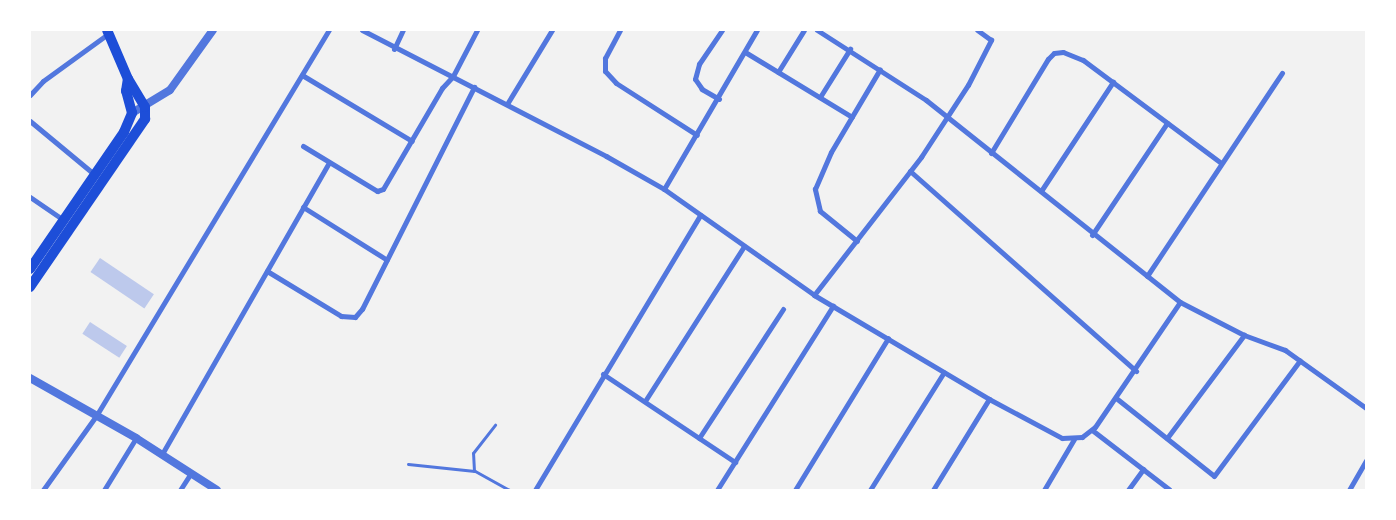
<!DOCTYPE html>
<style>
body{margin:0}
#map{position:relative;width:1396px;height:520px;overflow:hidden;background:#f2f2f2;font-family:"Zilla Slab",serif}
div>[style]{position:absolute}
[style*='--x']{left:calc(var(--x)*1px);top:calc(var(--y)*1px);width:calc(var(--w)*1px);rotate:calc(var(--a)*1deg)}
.building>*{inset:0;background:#bdc9ec;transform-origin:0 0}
.service>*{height:3px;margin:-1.5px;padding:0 1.5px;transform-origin:1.5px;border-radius:1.5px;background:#5277de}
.minor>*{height:5px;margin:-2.5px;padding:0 2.5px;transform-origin:2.5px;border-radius:2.5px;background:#5277de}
.tertiary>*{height:8px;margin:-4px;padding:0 4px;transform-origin:4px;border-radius:4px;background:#5277de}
.trunk>*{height:10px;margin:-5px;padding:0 5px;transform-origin:5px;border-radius:5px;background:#1d4ed8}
span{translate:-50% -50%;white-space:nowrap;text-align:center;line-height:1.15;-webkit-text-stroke:4.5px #fff;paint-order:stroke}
.frame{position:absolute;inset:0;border:31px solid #fff;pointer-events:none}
</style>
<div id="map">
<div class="building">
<i style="left:100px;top:258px;width:65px;height:17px;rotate:34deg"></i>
<i style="left:90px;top:322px;width:44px;height:14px;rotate:33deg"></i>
</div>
<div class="service">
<i style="--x:408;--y:464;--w:67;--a:6"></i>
<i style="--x:475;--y:471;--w:39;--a:29"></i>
<i style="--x:474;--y:471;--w:18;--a:-93"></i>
<i style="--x:473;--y:453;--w:36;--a:-52"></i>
</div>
<div class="minor">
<i style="--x:362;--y:30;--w:275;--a:27.3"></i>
<i style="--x:606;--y:156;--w:67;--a:29.6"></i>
<i style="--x:664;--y:189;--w:184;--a:35.2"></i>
<i style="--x:814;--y:295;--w:204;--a:30.7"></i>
<i style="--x:989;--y:399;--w:83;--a:28.1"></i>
<i style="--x:1062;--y:438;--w:20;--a:-3"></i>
<i style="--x:1082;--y:437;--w:16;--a:-38"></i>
<i style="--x:1095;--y:427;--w:151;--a:-55.8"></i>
<i style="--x:620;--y:30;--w:32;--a:118"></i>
<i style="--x:605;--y:58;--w:13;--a:90"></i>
<i style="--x:605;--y:71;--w:16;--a:47"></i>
<i style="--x:616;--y:83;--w:96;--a:32.7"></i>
<i style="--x:817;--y:30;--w:130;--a:32.7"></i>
<i style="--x:926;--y:100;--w:325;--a:38.5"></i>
<i style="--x:1180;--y:302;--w:72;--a:27.3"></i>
<i style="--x:1244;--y:335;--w:44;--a:20.1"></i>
<i style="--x:1285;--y:350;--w:100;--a:35.6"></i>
<i style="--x:394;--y:49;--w:21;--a:-65"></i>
<i style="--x:745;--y:52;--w:125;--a:31.3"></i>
<i style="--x:778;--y:72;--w:49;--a:-58.2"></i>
<i style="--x:302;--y:75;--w:128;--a:31"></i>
<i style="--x:30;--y:95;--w:19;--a:-47"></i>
<i style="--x:43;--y:81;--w:80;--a:-35.9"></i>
<i style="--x:820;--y:97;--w:57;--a:-58"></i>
<i style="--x:719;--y:99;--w:20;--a:-150"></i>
<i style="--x:702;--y:89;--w:12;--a:-125"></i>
<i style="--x:695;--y:79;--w:16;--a:-75"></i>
<i style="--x:699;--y:64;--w:41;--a:-55.9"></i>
<i style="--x:507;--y:104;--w:87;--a:-58.7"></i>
<i style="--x:30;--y:121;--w:85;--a:39.7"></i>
<i style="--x:303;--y:146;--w:87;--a:31.3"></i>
<i style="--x:377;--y:191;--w:6;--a:-18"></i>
<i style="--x:383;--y:189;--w:117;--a:-59.7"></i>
<i style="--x:442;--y:88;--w:16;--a:-47"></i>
<i style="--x:453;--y:76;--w:52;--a:-62.4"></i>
<i style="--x:991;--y:153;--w:110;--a:-58.8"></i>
<i style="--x:1048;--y:59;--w:8;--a:-45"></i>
<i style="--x:1054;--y:53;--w:9;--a:-6"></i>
<i style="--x:1063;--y:52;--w:22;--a:22"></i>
<i style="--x:1083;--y:60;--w:171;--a:36.7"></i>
<i style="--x:910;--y:171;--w:302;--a:41.5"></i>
<i style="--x:664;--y:189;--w:184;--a:-59.7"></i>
<i style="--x:1041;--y:191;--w:131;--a:-56.6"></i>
<i style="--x:30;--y:197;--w:42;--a:34.4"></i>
<i style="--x:303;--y:207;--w:99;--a:32.2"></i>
<i style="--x:1092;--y:235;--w:135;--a:-56.2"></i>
<i style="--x:857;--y:241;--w:48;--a:-141"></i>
<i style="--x:820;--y:211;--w:23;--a:-103"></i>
<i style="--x:815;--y:189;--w:40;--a:-66.6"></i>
<i style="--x:831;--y:152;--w:96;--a:-59.4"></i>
<i style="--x:267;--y:271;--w:87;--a:31.3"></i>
<i style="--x:341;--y:316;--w:14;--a:4"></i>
<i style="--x:355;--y:317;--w:11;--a:-49"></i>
<i style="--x:362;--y:309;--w:249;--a:-63.2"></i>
<i style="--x:1147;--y:276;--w:244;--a:-56.4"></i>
<i style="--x:814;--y:295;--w:175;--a:-52.2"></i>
<i style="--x:921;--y:157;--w:86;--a:-56.9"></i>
<i style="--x:968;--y:85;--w:51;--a:-62.9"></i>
<i style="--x:991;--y:40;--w:17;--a:-144"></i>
<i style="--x:603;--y:374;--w:159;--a:33.7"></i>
<i style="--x:1116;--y:398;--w:125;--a:38.5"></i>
<i style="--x:1214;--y:476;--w:144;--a:-53.4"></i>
<i style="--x:645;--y:401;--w:184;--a:-57.4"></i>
<i style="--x:1092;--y:430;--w:98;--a:37.6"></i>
<i style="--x:699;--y:438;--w:154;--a:-56.9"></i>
<i style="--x:1167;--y:438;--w:129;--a:-53.2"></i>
<i style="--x:162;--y:454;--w:336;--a:-60.2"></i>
<i style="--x:43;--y:490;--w:91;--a:-54.4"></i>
<i style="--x:96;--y:416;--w:451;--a:-58.9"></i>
<i style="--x:104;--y:490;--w:61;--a:-58.4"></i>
<i style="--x:180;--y:490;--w:20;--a:-57"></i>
<i style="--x:535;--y:490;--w:321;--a:-59"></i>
<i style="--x:717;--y:490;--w:218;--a:-57.8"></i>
<i style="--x:795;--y:490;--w:178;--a:-58.5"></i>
<i style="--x:870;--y:490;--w:139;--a:-57.9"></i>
<i style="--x:933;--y:490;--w:107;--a:-58.4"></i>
<i style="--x:1044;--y:490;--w:59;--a:-59.5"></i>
<i style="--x:1128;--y:490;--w:26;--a:-54"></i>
<i style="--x:1349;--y:490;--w:34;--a:-60"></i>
</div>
<div class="tertiary">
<i style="--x:132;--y:113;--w:44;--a:-31.2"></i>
<i style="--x:170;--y:90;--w:74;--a:-54.4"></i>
<i style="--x:30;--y:378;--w:122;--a:29.5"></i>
<i style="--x:136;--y:438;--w:96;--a:32.7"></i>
</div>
<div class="trunk">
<i style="--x:30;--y:269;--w:166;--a:-55.5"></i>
<i style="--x:124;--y:132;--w:21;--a:-67"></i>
<i style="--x:132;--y:113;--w:23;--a:-105"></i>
<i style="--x:126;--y:91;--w:12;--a:-81"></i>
<i style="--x:30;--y:287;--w:204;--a:-55.6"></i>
<i style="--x:145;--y:119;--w:12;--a:-90"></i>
<i style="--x:145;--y:107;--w:33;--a:-121"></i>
<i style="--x:128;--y:79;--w:53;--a:-113.2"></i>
</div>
<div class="frame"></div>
</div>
